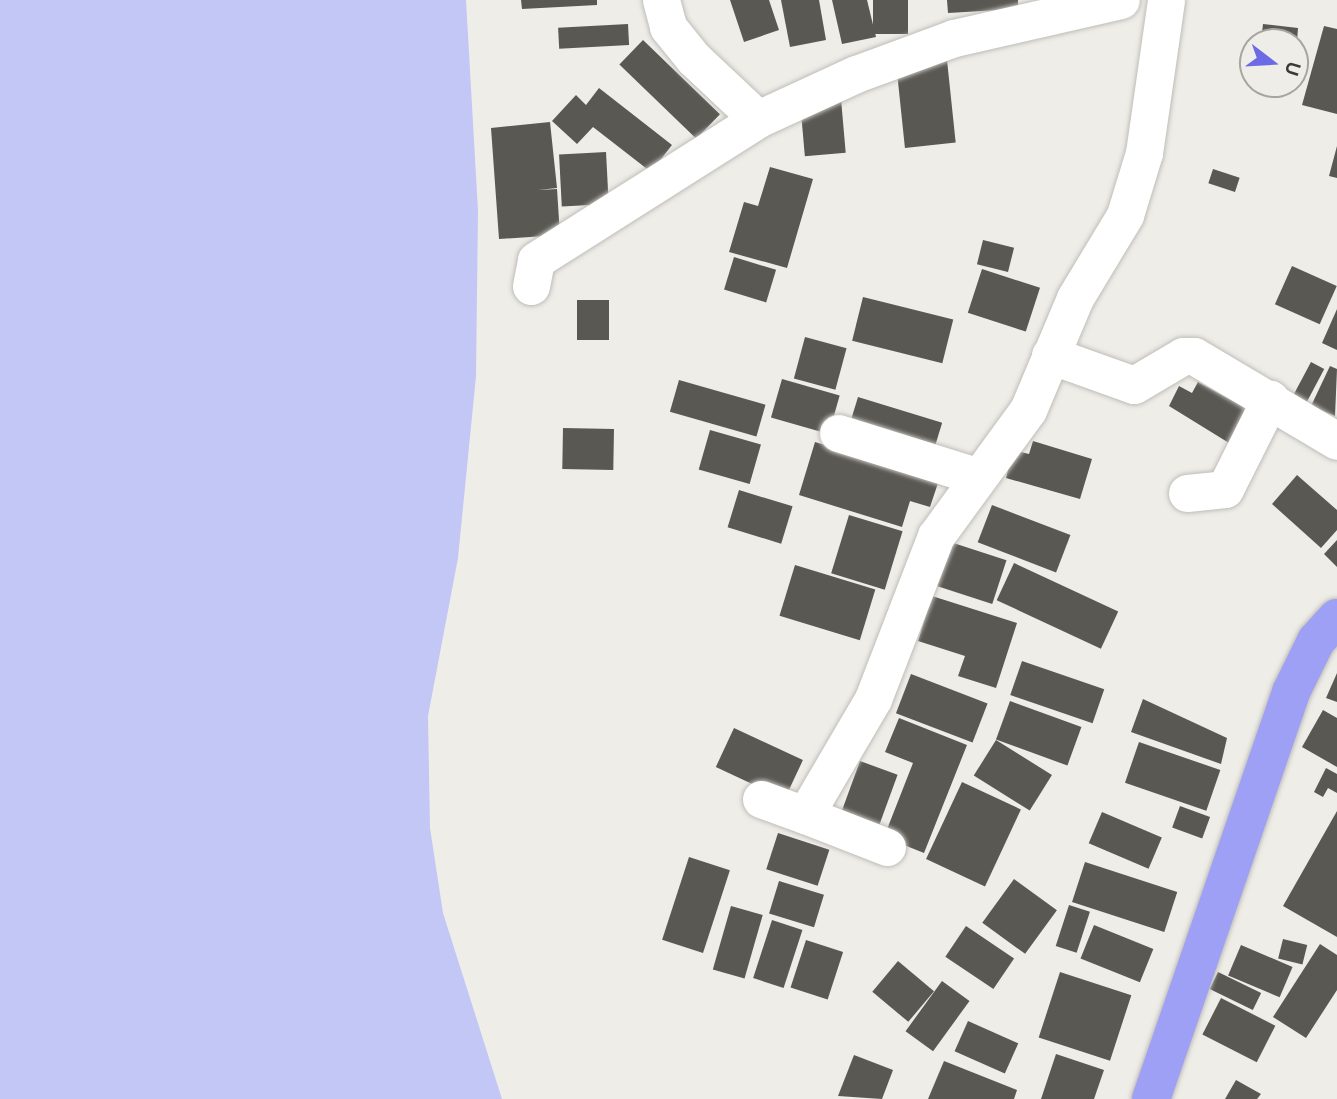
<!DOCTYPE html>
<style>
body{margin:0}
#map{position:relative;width:1337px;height:1099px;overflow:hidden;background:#efede8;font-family:Figtree,sans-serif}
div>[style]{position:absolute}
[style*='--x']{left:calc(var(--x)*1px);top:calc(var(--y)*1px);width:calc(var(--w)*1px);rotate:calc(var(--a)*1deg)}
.water>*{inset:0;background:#c2c7f5}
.building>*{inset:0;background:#5a5853;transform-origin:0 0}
.roads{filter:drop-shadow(0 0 2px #bfbdb8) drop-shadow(0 0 2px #bfbdb8)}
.minor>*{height:37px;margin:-18.5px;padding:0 18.5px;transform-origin:18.5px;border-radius:18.5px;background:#fff}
.trunk>*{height:38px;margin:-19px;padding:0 19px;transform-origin:19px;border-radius:19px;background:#9ea0f6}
span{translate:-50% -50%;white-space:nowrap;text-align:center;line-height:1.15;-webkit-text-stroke:7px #efede8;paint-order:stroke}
.north{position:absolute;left:1239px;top:28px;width:70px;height:70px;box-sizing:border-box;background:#efede8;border:2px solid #a7a5a2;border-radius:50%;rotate:107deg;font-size:19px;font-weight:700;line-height:28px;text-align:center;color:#3b3a38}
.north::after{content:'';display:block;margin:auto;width:24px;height:32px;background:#6c6ae4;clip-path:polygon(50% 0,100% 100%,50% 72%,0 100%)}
</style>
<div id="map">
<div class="water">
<i style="clip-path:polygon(0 0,466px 0,478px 211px,476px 376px,458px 558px,428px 716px,430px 828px,443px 913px,502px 1099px,0 1099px)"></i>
</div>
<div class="building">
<i style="clip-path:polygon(521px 0,597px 0,597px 5px,522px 9px)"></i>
<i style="clip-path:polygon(730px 0,769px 0,779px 30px,744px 42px)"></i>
<i style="clip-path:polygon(781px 0,819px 0,826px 40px,790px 47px)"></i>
<i style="clip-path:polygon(832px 0,867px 0,876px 37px,842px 44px)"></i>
<i style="left:873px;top:0;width:35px;height:34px"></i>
<i style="clip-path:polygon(947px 0,1018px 0,1018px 9px,948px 13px)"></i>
<i style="left:628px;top:24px;width:21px;height:70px;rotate:87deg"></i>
<i style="clip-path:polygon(1263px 24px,1298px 28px,1297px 42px,1261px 42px)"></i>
<i style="clip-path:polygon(1324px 26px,1337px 29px,1337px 114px,1302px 105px)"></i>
<i style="left:643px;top:40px;width:107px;height:34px;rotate:44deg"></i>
<i style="left:947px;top:60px;width:83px;height:51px;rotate:84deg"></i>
<i style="clip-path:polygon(599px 88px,672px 145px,651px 172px,593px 127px,577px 144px,552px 121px,576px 95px,586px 105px)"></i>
<i style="left:841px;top:99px;width:54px;height:41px;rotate:85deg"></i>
<i style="clip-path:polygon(550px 122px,557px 188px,538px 190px,557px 189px,560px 235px,499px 239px,491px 128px)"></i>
<i style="clip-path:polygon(1337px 146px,1337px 178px,1329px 176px)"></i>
<i style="left:606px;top:152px;width:52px;height:47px;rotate:87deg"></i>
<i style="clip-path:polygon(770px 167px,813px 179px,787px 268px,729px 252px,744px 202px,758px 206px)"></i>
<i style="left:1213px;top:169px;width:28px;height:15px;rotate:18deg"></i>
<i style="left:983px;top:240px;width:32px;height:25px;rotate:14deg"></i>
<i style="left:734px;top:257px;width:44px;height:34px;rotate:17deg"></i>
<i style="left:1292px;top:266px;width:49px;height:42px;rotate:24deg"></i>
<i style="left:982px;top:269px;width:61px;height:46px;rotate:18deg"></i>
<i style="left:863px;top:297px;width:93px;height:45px;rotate:14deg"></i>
<i style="left:577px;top:300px;width:32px;height:40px"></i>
<i style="clip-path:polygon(1337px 309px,1337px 350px,1322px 343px)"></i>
<i style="left:805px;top:337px;width:43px;height:43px;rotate:15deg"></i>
<i style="left:1311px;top:362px;width:15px;height:42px;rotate:28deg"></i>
<i style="clip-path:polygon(1330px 366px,1337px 369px,1335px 416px,1311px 406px)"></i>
<i style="left:782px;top:379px;width:60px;height:40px;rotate:16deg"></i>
<i style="left:679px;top:380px;width:90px;height:33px;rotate:16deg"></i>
<i style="clip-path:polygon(1198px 382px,1247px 409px,1229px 443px,1169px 406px,1179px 386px,1192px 393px)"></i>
<i style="left:858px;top:397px;width:88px;height:34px;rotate:17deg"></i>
<i style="left:563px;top:428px;width:51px;height:41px;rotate:1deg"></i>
<i style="left:710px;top:430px;width:53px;height:41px;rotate:16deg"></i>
<i style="clip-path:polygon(1033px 441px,1092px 459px,1080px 499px,1006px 478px,1013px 450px,1029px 454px)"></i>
<i style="clip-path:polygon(815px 442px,939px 480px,930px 507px,910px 501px,902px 527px,799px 495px)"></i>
<i style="clip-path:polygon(1297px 475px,1337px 510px,1337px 530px,1321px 548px,1272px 504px)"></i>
<i style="left:739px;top:490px;width:56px;height:39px;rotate:17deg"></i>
<i style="left:992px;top:505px;width:84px;height:40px;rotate:21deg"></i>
<i style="left:849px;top:515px;width:56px;height:61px;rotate:17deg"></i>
<i style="left:938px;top:538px;width:72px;height:46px;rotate:18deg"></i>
<i style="clip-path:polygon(1337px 540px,1337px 567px,1324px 554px)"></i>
<i style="left:1014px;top:563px;width:115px;height:41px;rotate:25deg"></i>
<i style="left:795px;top:565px;width:84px;height:53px;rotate:17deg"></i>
<i style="clip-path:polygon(932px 596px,1017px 623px,996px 688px,958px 676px,965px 656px,918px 641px)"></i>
<i style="left:1022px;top:661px;width:87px;height:36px;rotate:19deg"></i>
<i style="clip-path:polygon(1337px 673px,1337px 702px,1326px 698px)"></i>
<i style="left:911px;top:674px;width:82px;height:42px;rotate:21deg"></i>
<i style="clip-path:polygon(1143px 699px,1227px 738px,1221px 764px,1131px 732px)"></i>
<i style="left:1010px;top:701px;width:76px;height:41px;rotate:20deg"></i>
<i style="clip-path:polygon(1323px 710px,1337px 718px,1337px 767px,1302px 747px)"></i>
<i style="clip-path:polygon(899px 718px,967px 745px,924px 853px,884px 837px,913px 763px,885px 752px)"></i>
<i style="left:734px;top:728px;width:76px;height:43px;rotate:25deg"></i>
<i style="left:996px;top:740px;width:66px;height:42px;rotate:32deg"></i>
<i style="left:1139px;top:742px;width:86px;height:43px;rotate:19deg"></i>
<i style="left:860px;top:761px;width:40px;height:53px;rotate:20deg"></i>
<i style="clip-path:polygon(1326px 768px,1337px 774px,1337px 793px,1328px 788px,1323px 797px,1314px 792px)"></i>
<i style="left:962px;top:782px;width:65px;height:85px;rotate:25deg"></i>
<i style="left:1180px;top:806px;width:32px;height:23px;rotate:20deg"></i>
<i style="clip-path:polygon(1337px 811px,1337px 937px,1283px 906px)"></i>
<i style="left:1102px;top:812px;width:65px;height:34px;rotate:23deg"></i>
<i style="left:778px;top:833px;width:54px;height:38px;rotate:18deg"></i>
<i style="left:689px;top:857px;width:43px;height:87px;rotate:18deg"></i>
<i style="left:1085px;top:862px;width:97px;height:42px;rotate:18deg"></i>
<i style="left:1014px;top:879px;width:53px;height:54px;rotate:36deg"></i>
<i style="left:779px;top:881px;width:47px;height:34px;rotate:17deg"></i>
<i style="left:1069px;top:905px;width:22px;height:43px;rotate:18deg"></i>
<i style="left:731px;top:906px;width:33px;height:66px;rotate:16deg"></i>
<i style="left:772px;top:920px;width:32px;height:61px;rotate:18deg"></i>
<i style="left:1094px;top:925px;width:64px;height:36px;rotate:22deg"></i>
<i style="left:966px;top:926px;width:58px;height:37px;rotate:34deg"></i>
<i style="left:1283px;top:939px;width:25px;height:20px;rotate:14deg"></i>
<i style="left:806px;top:940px;width:39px;height:50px;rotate:18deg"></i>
<i style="clip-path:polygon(1320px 944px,1337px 955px,1337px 990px,1306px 1038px,1273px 1017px)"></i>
<i style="left:1241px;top:945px;width:56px;height:33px;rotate:23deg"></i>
<i style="left:898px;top:961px;width:47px;height:40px;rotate:40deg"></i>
<i style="left:1060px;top:972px;width:75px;height:69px;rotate:18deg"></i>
<i style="left:1218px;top:972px;width:48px;height:19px;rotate:26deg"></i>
<i style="left:942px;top:981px;width:34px;height:62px;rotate:36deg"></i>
<i style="left:1221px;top:998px;width:61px;height:41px;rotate:27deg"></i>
<i style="left:968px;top:1021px;width:55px;height:33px;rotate:24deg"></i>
<i style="clip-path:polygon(1056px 1054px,1104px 1070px,1094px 1099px,1041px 1099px)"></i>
<i style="clip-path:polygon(854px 1055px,893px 1070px,882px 1099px,838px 1096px)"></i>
<i style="clip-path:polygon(944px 1061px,1017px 1090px,1014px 1099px,928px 1099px)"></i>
<i style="clip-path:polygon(1236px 1080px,1261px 1094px,1257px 1099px,1225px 1099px)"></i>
</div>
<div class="roads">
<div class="minor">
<i style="--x:661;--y:0;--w:28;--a:75"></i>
<i style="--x:668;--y:27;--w:40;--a:51"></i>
<i style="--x:693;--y:58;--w:89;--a:43.2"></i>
<i style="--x:758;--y:119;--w:108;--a:-24.7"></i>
<i style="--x:856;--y:74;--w:104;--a:-20.2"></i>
<i style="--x:954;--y:38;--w:171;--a:-12.8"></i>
<i style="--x:531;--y:286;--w:26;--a:-79"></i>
<i style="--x:536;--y:260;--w:263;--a:-32.4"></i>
<i style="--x:1050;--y:355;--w:89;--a:19.7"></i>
<i style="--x:1134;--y:385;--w:57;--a:-30.6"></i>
<i style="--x:1183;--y:356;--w:11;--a:0"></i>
<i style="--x:1194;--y:356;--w:166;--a:30.7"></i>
<i style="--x:838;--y:433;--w:145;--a:17.3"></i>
<i style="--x:1187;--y:493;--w:38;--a:-6"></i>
<i style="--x:1225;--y:489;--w:101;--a:-63.4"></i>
<i style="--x:761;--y:799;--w:47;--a:20"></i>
<i style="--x:887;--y:847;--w:88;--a:-158.7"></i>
<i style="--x:805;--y:815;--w:134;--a:-59.6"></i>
<i style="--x:873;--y:699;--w:175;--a:-68.9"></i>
<i style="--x:936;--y:536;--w:156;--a:-53.9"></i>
<i style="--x:1028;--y:410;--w:121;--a:-67.2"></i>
<i style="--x:1075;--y:298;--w:97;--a:-58.9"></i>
<i style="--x:1125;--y:215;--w:65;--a:-73"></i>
<i style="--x:1144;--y:153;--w:155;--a:-81.8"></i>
</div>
<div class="trunk">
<i style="--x:1151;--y:1099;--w:430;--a:-71"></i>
<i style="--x:1291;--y:692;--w:57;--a:-63.9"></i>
<i style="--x:1316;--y:641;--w:31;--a:-48"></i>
</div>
</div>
<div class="north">U</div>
</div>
